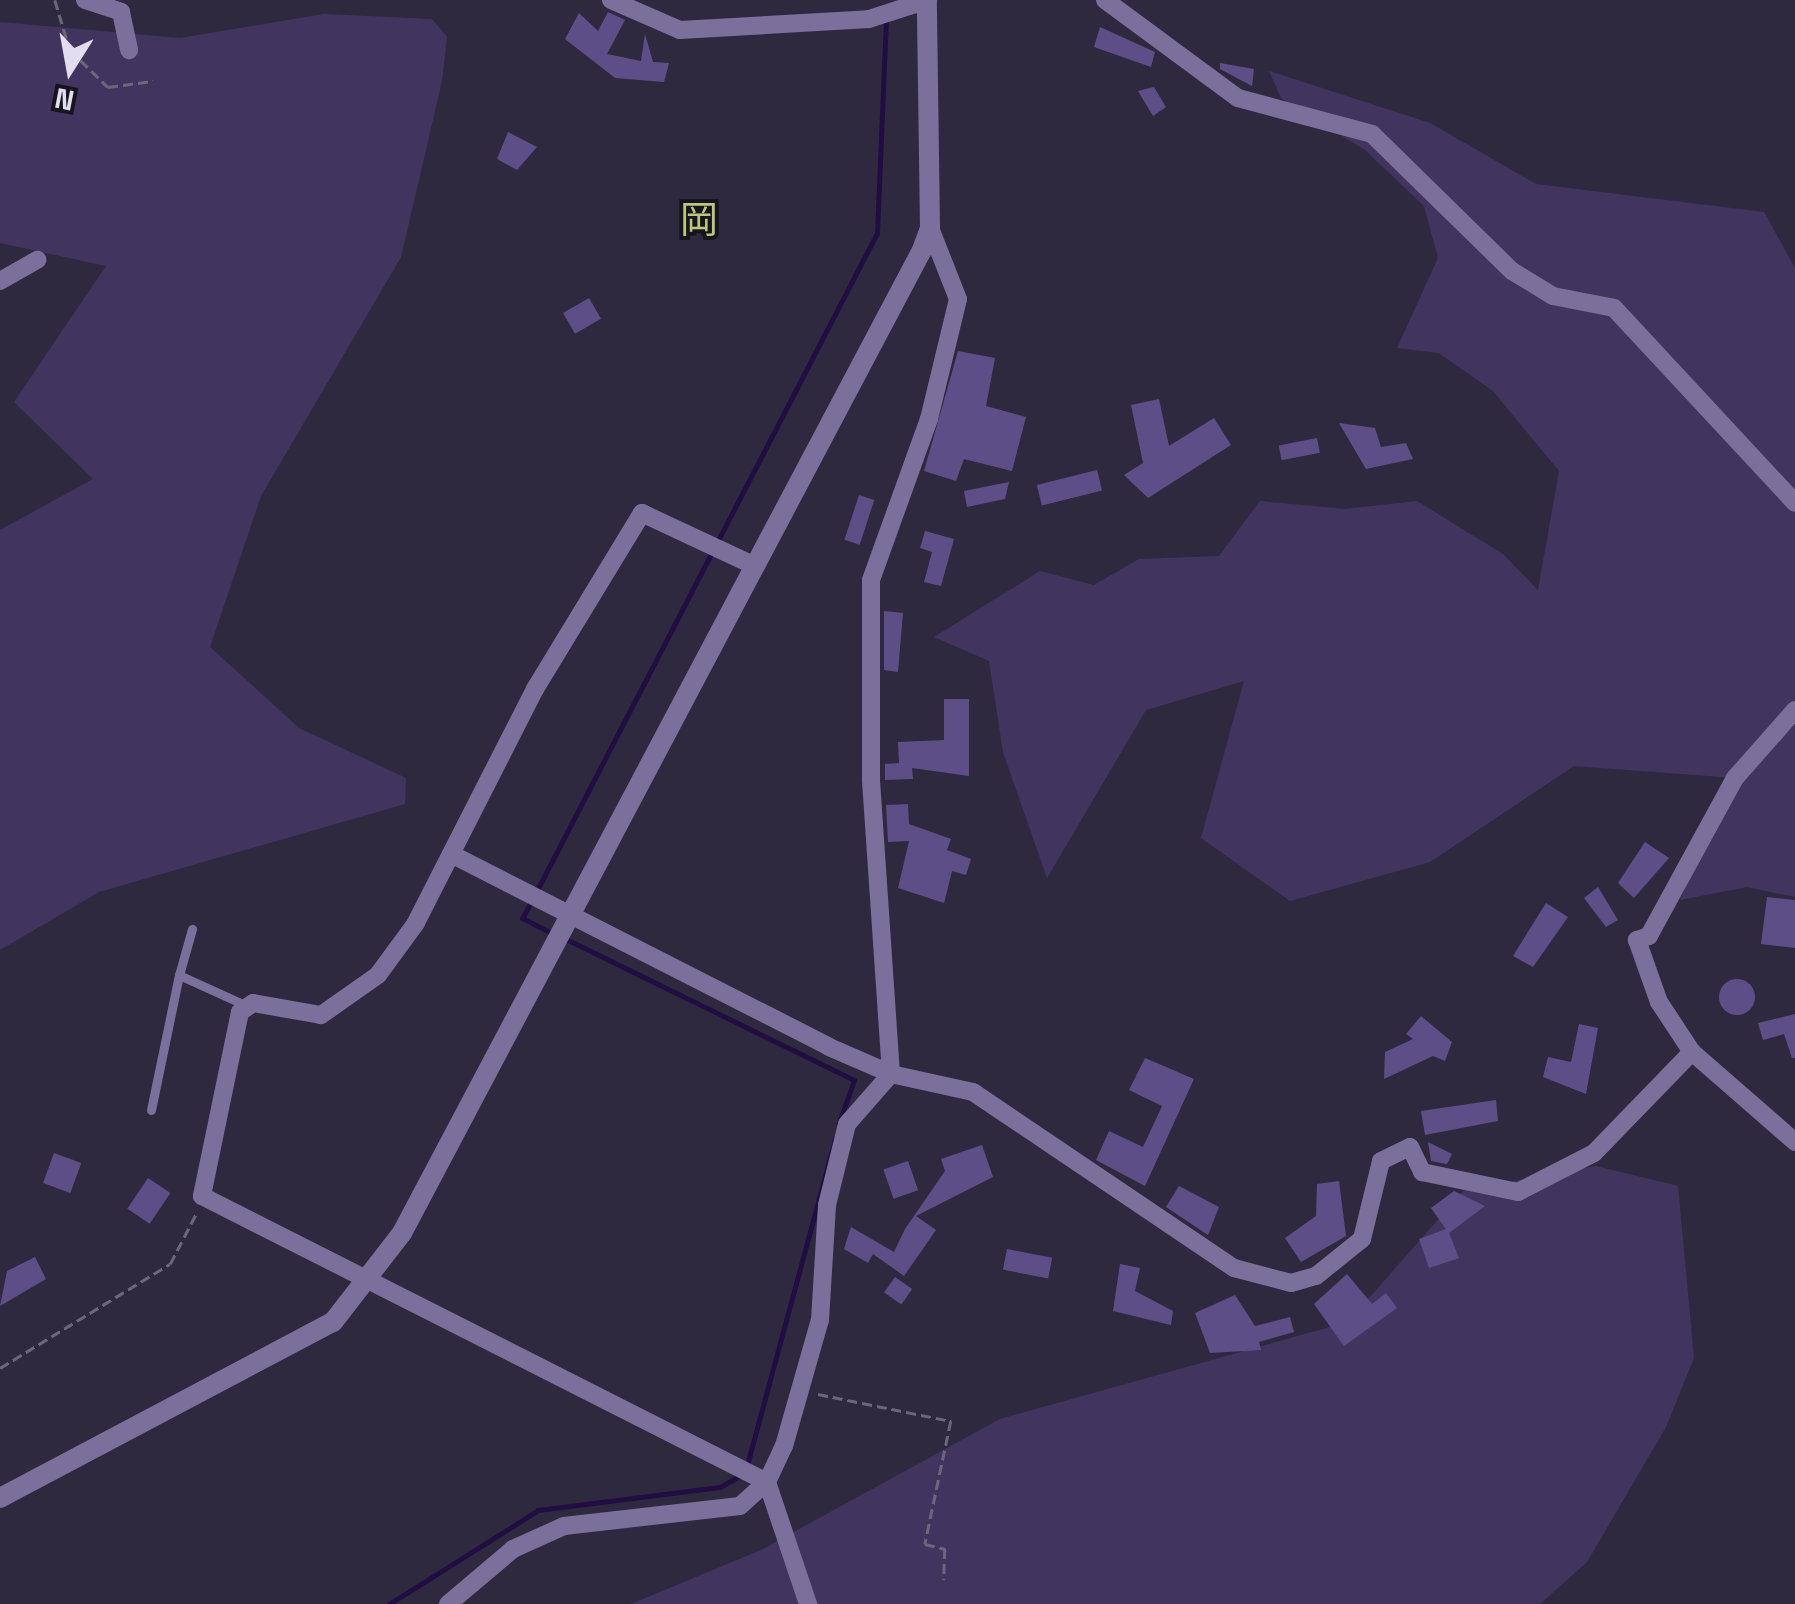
<!DOCTYPE html>
<meta charset="utf-8">
<style>
body{margin:0}
#map{position:relative;width:1795px;height:1604px;overflow:hidden;background:#2f2940;font-family:"Space Grotesk","Noto Sans JP",sans-serif}
div>[style]{position:absolute}
[style*='--x']{left:calc(var(--x)*1px);top:calc(var(--y)*1px);width:calc(var(--w)*1px);rotate:calc(var(--a)*1deg)}
.green>*{inset:0;background:#413560}
.stream>*{height:5px;margin:-2.5px;padding:0 2.5px;transform-origin:2.5px;border-radius:2.5px;background:#210d41}
.building>*{inset:0;background:#5e4e88;transform-origin:0 0}
.round{border-radius:50%}
.path>*{height:2.5px;margin-top:-1.25px;transform-origin:0;background:repeating-linear-gradient(90deg,#6b667a 0 10px,transparent 0 15px)}
.service>*{height:9px;margin:-4.5px;padding:0 4.5px;transform-origin:4.5px;border-radius:4.5px;background:#7b709c}
.minor>*{height:18px;margin:-9px;padding:0 9px;transform-origin:9px;border-radius:9px;background:#7b709c}
.tertiary>*{height:20px;margin:-10px;padding:0 10px;transform-origin:10px;border-radius:10px;background:#7b709c}
span{translate:-50% -50%;white-space:nowrap;text-align:center;line-height:1.15;-webkit-text-stroke:8px #16141e;paint-order:stroke}
.quarter-label{font-size:38px;color:#bcc77b}
.north{position:absolute;left:20px;top:20px;width:100px;height:100px;-webkit-text-stroke:8px #16141e;paint-order:stroke;rotate:191deg;font-size:28px;font-weight:700;line-height:40px;text-align:center;color:#e2deed}
.north::after{content:'';display:block;margin:auto;width:35px;height:45px;background:#e2deed;clip-path:polygon(50% 0,100% 100%,50% 72%,0 100%)}
</style>
<div id="map">
<div class="green">
<i style="clip-path:polygon(324px 14px,432px 19px,447px 37px,442px 81px,401px 257px,261px 496px,210px 647px,299px 728px,406px 778px,405px 804px,99px 892px,0 950px,0 530px,93px 479px,14px 402px,106px 266px,0 243px,0 22px,180px 38px)"></i>
<i style="clip-path:polygon(1269px 71px,1430px 123px,1536px 184px,1764px 212px,1795px 268px,1795px 897px,1747px 887px,1680px 900px,1735px 778px,1574px 766px,1430px 862px,1290px 901px,1201px 838px,1244px 681px,1146px 710px,1047px 878px,1003px 752px,989px 661px,934px 637px,1040px 571px,1094px 585px,1139px 559px,1219px 556px,1260px 501px,1345px 509px,1417px 501px,1503px 554px,1538px 590px,1559px 471px,1493px 391px,1439px 353px,1397px 348px,1438px 258px,1424px 206px,1365px 150px,1281px 98px)"></i>
<i style="clip-path:polygon(1596px 1166px,1678px 1186px,1694px 1358px,1666px 1427px,1587px 1562px,1540px 1604px,631px 1604px,761px 1550px,1000px 1419px,1348px 1322px,1464px 1190px)"></i>
</div>
<div class="stream">
<i style="--x:536;--y:892;--w:742;--a:-62.64"></i>
<i style="--x:877;--y:233;--w:215;--a:-87.6"></i>
<i style="--x:531;--y:902;--w:18;--a:119"></i>
<i style="--x:522;--y:918;--w:36;--a:27"></i>
<i style="--x:564;--y:938;--w:323;--a:26.1"></i>
<i style="--x:854;--y:1080;--w:46;--a:109.2"></i>
<i style="--x:747;--y:1465;--w:339;--a:-74.9"></i>
<i style="--x:389;--y:1604;--w:176;--a:-32.2"></i>
<i style="--x:538;--y:1510;--w:183;--a:-7.2"></i>
<i style="--x:720;--y:1487;--w:24;--a:-30"></i>
</div>
<div class="building">
<i style="clip-path:polygon(608px 12px,625px 20px,607px 54px,641px 61px,645px 34px,653px 62px,669px 63px,664px 82px,615px 78px,565px 39px,579px 13px,598px 31px)"></i>
<i style="clip-path:polygon(1100px 27px,1155px 52px,1151px 67px,1094px 47px)"></i>
<i style="clip-path:polygon(1220px 63px,1254px 69px,1252px 86px,1220px 69px)"></i>
<i style="clip-path:polygon(1154px 87px,1166px 107px,1153px 116px,1138px 91px)"></i>
<i style="clip-path:polygon(508px 132px,537px 147px,517px 170px,497px 159px)"></i>
<i style="left:589px;top:298px;width:24px;height:30px;rotate:60deg"></i>
<i style="clip-path:polygon(958px 351px,995px 358px,986px 406px,1026px 417px,1012px 471px,964px 459px,956px 481px,924px 471px)"></i>
<i style="clip-path:polygon(1159px 399px,1169px 446px,1214px 418px,1231px 445px,1148px 498px,1124px 475px,1143px 463px,1131px 405px)"></i>
<i style="clip-path:polygon(1339px 423px,1375px 428px,1381px 447px,1406px 443px,1413px 459px,1366px 469px)"></i>
<i style="left:1317px;top:438px;width:15px;height:39px;rotate:79deg"></i>
<i style="left:1097px;top:470px;width:21px;height:62px;rotate:76deg"></i>
<i style="clip-path:polygon(1009px 482px,1005px 499px,967px 507px,964px 491px)"></i>
<i style="left:859px;top:495px;width:16px;height:47px;rotate:18deg"></i>
<i style="clip-path:polygon(925px 531px,954px 539px,941px 586px,924px 582px,932px 552px,920px 548px)"></i>
<i style="clip-path:polygon(884px 611px,903px 613px,898px 672px,884px 670px)"></i>
<i style="clip-path:polygon(944px 699px,969px 699px,969px 776px,912px 768px,913px 779px,885px 780px,885px 764px,899px 763px,898px 742px,944px 740px)"></i>
<i style="clip-path:polygon(908px 804px,909px 824px,951px 839px,947px 850px,971px 859px,966px 875px,952px 871px,944px 903px,898px 888px,909px 841px,888px 842px,886px 805px)"></i>
<i style="clip-path:polygon(1645px 842px,1669px 858px,1634px 898px,1618px 883px)"></i>
<i style="clip-path:polygon(1598px 887px,1618px 920px,1606px 927px,1584px 898px)"></i>
<i style="clip-path:polygon(1767px 897px,1795px 900px,1795px 948px,1761px 944px)"></i>
<i style="clip-path:polygon(1546px 903px,1568px 917px,1533px 967px,1513px 956px)"></i>
<i class="round" style="left:1719px;top:979px;width:36px;height:36px"></i>
<i style="clip-path:polygon(1795px 1014px,1795px 1058px,1792px 1058px,1784px 1034px,1763px 1040px,1758px 1023px)"></i>
<i style="clip-path:polygon(1421px 1016px,1452px 1042px,1445px 1061px,1433px 1056px,1384px 1079px,1385px 1052px,1413px 1039px,1406px 1034px)"></i>
<i style="clip-path:polygon(1579px 1024px,1598px 1028px,1586px 1094px,1543px 1077px,1548px 1057px,1571px 1062px)"></i>
<i style="clip-path:polygon(1145px 1058px,1194px 1079px,1145px 1186px,1096px 1160px,1109px 1131px,1143px 1147px,1162px 1106px,1129px 1090px)"></i>
<i style="clip-path:polygon(1496px 1100px,1498px 1121px,1425px 1135px,1421px 1111px)"></i>
<i style="clip-path:polygon(1428px 1142px,1452px 1154px,1447px 1164px,1431px 1161px)"></i>
<i style="clip-path:polygon(982px 1145px,993px 1177px,916px 1216px,936px 1230px,904px 1276px,873px 1254px,868px 1263px,844px 1249px,851px 1227px,894px 1252px,905px 1229px,945px 1171px,941px 1159px)"></i>
<i style="left:54px;top:1153px;width:29px;height:32px;rotate:20deg"></i>
<i style="left:908px;top:1161px;width:31px;height:26px;rotate:71deg"></i>
<i style="left:148px;top:1178px;width:27px;height:37px;rotate:34deg"></i>
<i style="clip-path:polygon(1339px 1181px,1346px 1236px,1301px 1262px,1285px 1238px,1316px 1216px,1317px 1184px)"></i>
<i style="clip-path:polygon(1179px 1186px,1219px 1207px,1208px 1235px,1166px 1207px)"></i>
<i style="clip-path:polygon(1454px 1191px,1485px 1206px,1449px 1233px,1459px 1258px,1429px 1268px,1419px 1239px,1446px 1229px,1431px 1208px)"></i>
<i style="left:1007px;top:1249px;width:46px;height:21px;rotate:11deg"></i>
<i style="clip-path:polygon(35px 1257px,46px 1279px,0 1306px,7px 1271px)"></i>
<i style="clip-path:polygon(1120px 1264px,1140px 1268px,1135px 1291px,1173px 1311px,1171px 1325px,1113px 1311px)"></i>
<i style="clip-path:polygon(1347px 1274px,1372px 1304px,1386px 1293px,1397px 1308px,1344px 1346px,1314px 1304px)"></i>
<i style="left:895px;top:1277px;width:21px;height:19px;rotate:35deg"></i>
<i style="clip-path:polygon(1235px 1295px,1255px 1326px,1290px 1317px,1294px 1332px,1259px 1342px,1261px 1350px,1210px 1353px,1195px 1313px)"></i>
</div>
<div class="path">
<i style="--x:55;--y:0;--w:52;--a:73.3"></i>
<i style="--x:70;--y:50;--w:53;--a:44.2"></i>
<i style="--x:108;--y:87;--w:45;--a:-7.6"></i>
<i style="--x:0;--y:1368;--w:199;--a:-31.5"></i>
<i style="--x:170;--y:1264;--w:59;--a:-62.6"></i>
<i style="--x:818;--y:1394;--w:136;--a:11.5"></i>
<i style="--x:951;--y:1421;--w:126;--a:101.9"></i>
<i style="--x:925;--y:1544;--w:21;--a:14"></i>
<i style="--x:945;--y:1549;--w:31;--a:92"></i>
</div>
<div class="service">
<i style="--x:179;--y:975;--w:48;--a:-74.2"></i>
<i style="--x:151;--y:1110;--w:138;--a:-78.3"></i>
<i style="--x:179;--y:975;--w:72;--a:24.4"></i>
</div>
<div class="minor">
<i style="--x:85;--y:0;--w:38;--a:18"></i>
<i style="--x:121;--y:12;--w:39;--a:78"></i>
<i style="--x:611;--y:0;--w:75;--a:23.5"></i>
<i style="--x:680;--y:30;--w:189;--a:-3.3"></i>
<i style="--x:869;--y:19;--w:62;--a:-17.9"></i>
<i style="--x:1105;--y:0;--w:165;--a:36.4"></i>
<i style="--x:1238;--y:98;--w:139;--a:15"></i>
<i style="--x:1372;--y:134;--w:196;--a:44.4"></i>
<i style="--x:1512;--y:271;--w:48;--a:31.4"></i>
<i style="--x:1553;--y:296;--w:62;--a:11.1"></i>
<i style="--x:1614;--y:308;--w:266;--a:47.1"></i>
<i style="--x:0;--y:281;--w:43;--a:-29.6"></i>
<i style="--x:755;--y:566;--w:125;--a:-154.9"></i>
<i style="--x:642;--y:513;--w:206;--a:121.3"></i>
<i style="--x:535;--y:689;--w:263;--a:117"></i>
<i style="--x:416;--y:923;--w:64;--a:126.2"></i>
<i style="--x:378;--y:975;--w:70;--a:144.9"></i>
<i style="--x:321;--y:1015;--w:69;--a:-170"></i>
<i style="--x:253;--y:1003;--w:16;--a:145"></i>
<i style="--x:240;--y:1012;--w:188;--a:101.7"></i>
<i style="--x:202;--y:1196;--w:633;--a:26.85"></i>
<i style="--x:767;--y:1482;--w:129;--a:71.4"></i>
<i style="--x:1795;--y:710;--w:91;--a:131.4"></i>
<i style="--x:1735;--y:778;--w:180;--a:118.6"></i>
<i style="--x:1649;--y:936;--w:13;--a:162"></i>
<i style="--x:1637;--y:940;--w:66;--a:70.5"></i>
<i style="--x:1659;--y:1002;--w:60;--a:56.6"></i>
<i style="--x:1692;--y:1052;--w:137;--a:41.1"></i>
<i style="--x:451;--y:854;--w:424;--a:27"></i>
<i style="--x:829;--y:1047;--w:68;--a:23.5"></i>
<i style="--x:891;--y:1074;--w:84;--a:12.4"></i>
<i style="--x:973;--y:1092;--w:315;--a:34"></i>
<i style="--x:1234;--y:1268;--w:59;--a:14.7"></i>
<i style="--x:1291;--y:1283;--w:26;--a:-16"></i>
<i style="--x:1316;--y:1276;--w:59;--a:-38.8"></i>
<i style="--x:1362;--y:1239;--w:80;--a:-76.3"></i>
<i style="--x:1381;--y:1161;--w:32;--a:-26"></i>
<i style="--x:1410;--y:1147;--w:28;--a:64"></i>
<i style="--x:1422;--y:1172;--w:98;--a:11.8"></i>
<i style="--x:1518;--y:1192;--w:85;--a:-27.2"></i>
<i style="--x:1594;--y:1153;--w:141;--a:-45.9"></i>
<i style="--x:448;--y:1604;--w:85;--a:-40.2"></i>
<i style="--x:513;--y:1549;--w:56;--a:-24.3"></i>
<i style="--x:564;--y:1526;--w:177;--a:-6.5"></i>
<i style="--x:740;--y:1506;--w:36;--a:-42"></i>
<i style="--x:767;--y:1482;--w:40;--a:-65"></i>
<i style="--x:784;--y:1446;--w:131;--a:-74.1"></i>
<i style="--x:820;--y:1320;--w:115;--a:-86.5"></i>
<i style="--x:827;--y:1205;--w:83;--a:-76.1"></i>
<i style="--x:847;--y:1124;--w:67;--a:-48.7"></i>
<i style="--x:891;--y:1074;--w:295;--a:-93.9"></i>
<i style="--x:871;--y:780;--w:200;--a:-90"></i>
<i style="--x:871;--y:580;--w:171;--a:-70.2"></i>
<i style="--x:929;--y:419;--w:123;--a:-76.4"></i>
<i style="--x:958;--y:299;--w:76;--a:-111.5"></i>
</div>
<div class="tertiary">
<i style="--x:0;--y:1498;--w:377;--a:-27.9"></i>
<i style="--x:333;--y:1322;--w:113;--a:-52.2"></i>
<i style="--x:402;--y:1233;--w:1112;--a:-62.12"></i>
<i style="--x:922;--y:250;--w:23;--a:-70"></i>
<i style="--x:930;--y:228;--w:226;--a:-90.8"></i>
</div>
<div class="quarter-label">
<span style="left:699px;top:221px">岡</span>
</div>
<div class="north">N</div>
</div>
